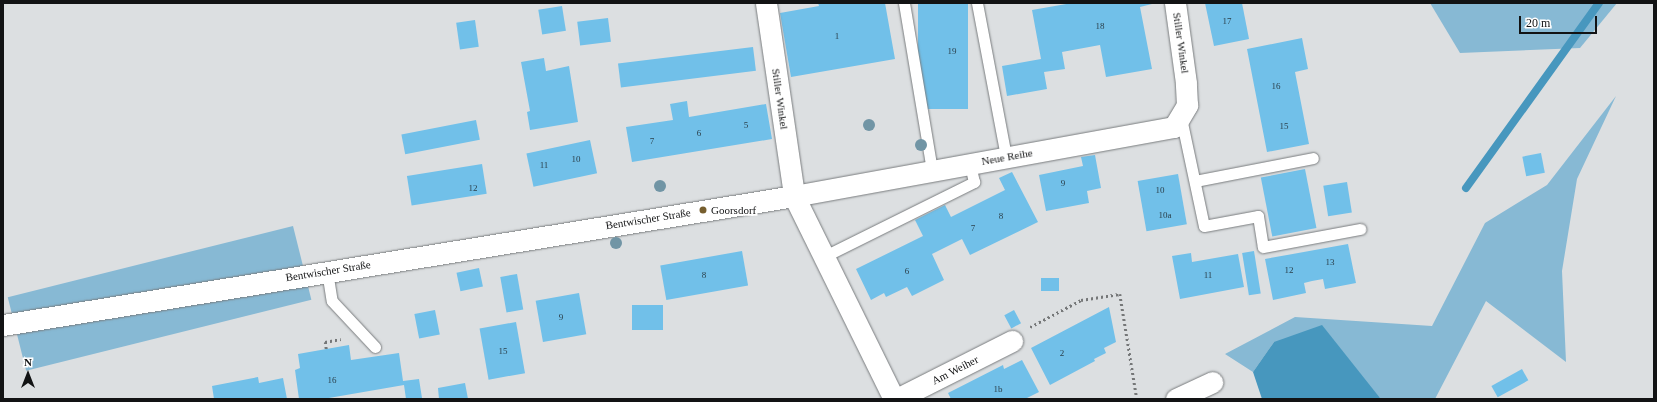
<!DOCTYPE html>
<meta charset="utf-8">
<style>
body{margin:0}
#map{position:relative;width:1657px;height:402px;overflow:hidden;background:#dcdfe1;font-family:"Times New Roman",serif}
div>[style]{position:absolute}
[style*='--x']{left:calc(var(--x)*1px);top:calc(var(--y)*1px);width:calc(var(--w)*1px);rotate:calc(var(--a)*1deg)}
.green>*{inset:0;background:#87b9d4;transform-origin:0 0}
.water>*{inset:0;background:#4797be}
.stream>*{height:8px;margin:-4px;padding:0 4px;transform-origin:4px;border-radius:4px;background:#4797be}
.building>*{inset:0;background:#71c0e9;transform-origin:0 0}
.path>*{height:2.5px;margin-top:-1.25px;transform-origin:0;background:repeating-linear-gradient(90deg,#757778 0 2px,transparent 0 5px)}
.roads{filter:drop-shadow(0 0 1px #797c7e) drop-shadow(0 0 1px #797c7e)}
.service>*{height:11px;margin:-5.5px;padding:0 5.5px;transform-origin:5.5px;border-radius:5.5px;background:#fff}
.minor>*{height:21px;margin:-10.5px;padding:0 10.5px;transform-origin:10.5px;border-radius:10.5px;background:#fff}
.trees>*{width:12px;height:12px;margin:-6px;border-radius:50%;background:#7195a5}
.dots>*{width:11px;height:11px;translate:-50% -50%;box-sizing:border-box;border:2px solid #fff;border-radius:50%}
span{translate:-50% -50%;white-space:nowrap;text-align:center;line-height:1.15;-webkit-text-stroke:3.5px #fff;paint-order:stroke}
.number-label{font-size:9px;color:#2a3e49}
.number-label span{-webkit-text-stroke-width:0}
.street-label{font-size:11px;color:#121314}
.poi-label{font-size:11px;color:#121314}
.left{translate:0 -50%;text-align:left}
.frame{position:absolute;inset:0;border:4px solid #121314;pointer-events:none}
.north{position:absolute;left:8px;top:354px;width:40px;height:40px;-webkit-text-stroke:3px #fff;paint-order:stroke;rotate:0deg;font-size:11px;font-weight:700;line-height:16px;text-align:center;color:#121314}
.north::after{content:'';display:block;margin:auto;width:14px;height:18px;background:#121314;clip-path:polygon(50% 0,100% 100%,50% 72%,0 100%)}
.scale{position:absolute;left:1519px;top:16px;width:78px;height:18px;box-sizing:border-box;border:2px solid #121314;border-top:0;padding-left:5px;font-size:12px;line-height:14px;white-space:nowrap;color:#121314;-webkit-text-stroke:3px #fff;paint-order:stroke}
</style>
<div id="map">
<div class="green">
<i style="clip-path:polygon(1430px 3px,1617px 3px,1580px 48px,1460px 53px)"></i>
<i style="clip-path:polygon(1616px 96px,1577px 179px,1562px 271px,1566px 362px,1486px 301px,1435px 399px,1378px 399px,1380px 398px,1274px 342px,1253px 372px,1225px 354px,1295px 317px,1432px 326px,1485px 223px,1547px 185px)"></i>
<i style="left:293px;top:226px;width:76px;height:294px;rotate:76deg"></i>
</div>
<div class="water">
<i style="clip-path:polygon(1322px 325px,1380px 398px,1262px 399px,1253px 372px,1274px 342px)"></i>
</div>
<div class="stream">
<i style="--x:1466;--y:188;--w:228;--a:-54.3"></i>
</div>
<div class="building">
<i style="clip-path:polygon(818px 3px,885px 3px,895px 59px,791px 77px,780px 13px,819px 6px)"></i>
<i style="left:918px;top:3px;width:50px;height:106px"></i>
<i style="clip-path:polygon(1072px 3px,1156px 3px,1140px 7px,1152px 69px,1106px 77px,1100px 45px,1062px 52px,1065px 69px,1044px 72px,1047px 89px,1007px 96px,1002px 66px,1041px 59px,1032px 10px)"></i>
<i style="clip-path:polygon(1205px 3px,1242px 3px,1249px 39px,1214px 46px)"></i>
<i style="left:562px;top:6px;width:25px;height:24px;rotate:81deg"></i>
<i style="left:608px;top:18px;width:24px;height:31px;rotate:83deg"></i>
<i style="left:475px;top:20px;width:27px;height:19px;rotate:82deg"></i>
<i style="clip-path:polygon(1302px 38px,1308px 69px,1295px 72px,1309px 144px,1267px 152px,1247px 49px)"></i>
<i style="left:753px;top:47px;width:24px;height:136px;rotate:83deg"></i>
<i style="clip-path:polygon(544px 58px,546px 71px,569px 66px,578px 122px,530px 130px,527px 112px,530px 111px,521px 62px)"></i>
<i style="clip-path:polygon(687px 101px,689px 117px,766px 104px,772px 139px,632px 162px,626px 127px,673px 120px,670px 104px)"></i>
<i style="left:476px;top:120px;width:20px;height:76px;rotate:79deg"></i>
<i style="left:590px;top:140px;width:34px;height:65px;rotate:78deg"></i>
<i style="left:1541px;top:153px;width:20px;height:19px;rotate:79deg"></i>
<i style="clip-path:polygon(1095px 155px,1101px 188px,1087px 191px,1089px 203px,1046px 211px,1039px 175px,1083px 166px,1081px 157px)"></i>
<i style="left:482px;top:164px;width:30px;height:76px;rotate:81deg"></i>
<i style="left:1305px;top:169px;width:60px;height:45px;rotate:79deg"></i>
<i style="clip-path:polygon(1012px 172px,1038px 222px,970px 255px,962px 239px,932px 254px,944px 280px,912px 296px,907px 287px,886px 297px,884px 293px,871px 300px,856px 269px,923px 236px,915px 220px,945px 205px,951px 217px,1005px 190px,999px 178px)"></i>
<i style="left:1178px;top:174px;width:51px;height:41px;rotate:80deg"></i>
<i style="left:1347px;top:182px;width:31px;height:24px;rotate:81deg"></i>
<i style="clip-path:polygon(1348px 244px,1356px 283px,1325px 289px,1323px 279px,1312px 281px,1304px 283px,1306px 293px,1273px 300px,1265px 259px)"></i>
<i style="left:742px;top:251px;width:35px;height:83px;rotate:80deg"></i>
<i style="left:1254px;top:251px;width:43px;height:12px;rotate:81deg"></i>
<i style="clip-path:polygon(1191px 253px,1192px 262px,1238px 254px,1244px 287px,1180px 299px,1172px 256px)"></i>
<i style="left:479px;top:268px;width:19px;height:23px;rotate:78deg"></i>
<i style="left:517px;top:274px;width:36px;height:17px;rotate:80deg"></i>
<i style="left:1041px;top:278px;width:18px;height:13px"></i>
<i style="left:579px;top:293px;width:42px;height:44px;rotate:80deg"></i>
<i style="left:632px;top:305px;width:31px;height:25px"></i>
<i style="clip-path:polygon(1109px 307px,1116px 342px,1104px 348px,1106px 353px,1094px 359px,1095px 361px,1050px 385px,1031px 348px)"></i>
<i style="left:435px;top:310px;width:25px;height:21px;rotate:79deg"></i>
<i style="left:1014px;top:310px;width:15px;height:11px;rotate:62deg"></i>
<i style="left:516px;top:322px;width:52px;height:37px;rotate:80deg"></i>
<i style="clip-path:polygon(349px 345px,351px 360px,399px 353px,403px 381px,419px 379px,422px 398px,406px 399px,404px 385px,323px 399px,299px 399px,295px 370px,300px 368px,298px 354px)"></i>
<i style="clip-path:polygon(1022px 360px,1039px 392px,1025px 399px,951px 399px,948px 393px,1003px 365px,1004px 369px)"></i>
<i style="left:1522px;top:369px;width:13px;height:35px;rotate:61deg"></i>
<i style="clip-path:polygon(258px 377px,259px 383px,283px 378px,287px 399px,214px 399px,212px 386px)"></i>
<i style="clip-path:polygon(465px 383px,468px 399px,439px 399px,438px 388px)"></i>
</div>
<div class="path">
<i style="--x:1030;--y:327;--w:58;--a:-27.9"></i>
<i style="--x:1081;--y:300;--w:39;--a:-9"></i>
<i style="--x:1120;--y:294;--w:106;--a:80.8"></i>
<i style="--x:326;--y:349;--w:7;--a:-98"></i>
<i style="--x:325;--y:342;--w:16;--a:-11"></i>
</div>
<div class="roads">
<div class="service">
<i style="--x:904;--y:3;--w:170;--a:80.5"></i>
<i style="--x:977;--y:3;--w:157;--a:79.3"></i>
<i style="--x:1181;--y:118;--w:110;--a:78"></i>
<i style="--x:1204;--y:226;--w:55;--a:-10.5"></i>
<i style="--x:1258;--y:216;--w:31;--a:81"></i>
<i style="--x:1263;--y:247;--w:99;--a:-10.5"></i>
<i style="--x:1195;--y:181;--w:120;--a:-11"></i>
<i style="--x:823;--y:257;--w:169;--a:-26.4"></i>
<i style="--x:974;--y:182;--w:18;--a:-103"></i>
<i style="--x:327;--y:271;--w:30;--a:81"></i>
<i style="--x:332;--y:301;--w:63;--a:46.9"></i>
</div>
<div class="minor">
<i style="--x:766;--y:3;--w:195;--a:81.7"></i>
<i style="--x:794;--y:196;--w:386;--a:-10.3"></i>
<i style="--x:1174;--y:127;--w:26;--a:-59"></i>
<i style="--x:1187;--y:105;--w:22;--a:-93"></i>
<i style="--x:1186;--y:83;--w:81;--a:-97.8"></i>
<i style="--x:3;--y:325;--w:801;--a:-9.26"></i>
<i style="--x:794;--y:196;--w:226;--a:63.8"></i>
<i style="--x:897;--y:399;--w:129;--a:-26.8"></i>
<i style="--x:1176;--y:399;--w:40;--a:-25"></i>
</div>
</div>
<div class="trees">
<i style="left:869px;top:125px"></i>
<i style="left:921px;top:145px"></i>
<i style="left:660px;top:186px"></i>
<i style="left:616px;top:243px"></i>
</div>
<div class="dots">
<i style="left:703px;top:210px;background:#765e2e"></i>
</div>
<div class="number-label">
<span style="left:1227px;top:21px">17</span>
<span style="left:1100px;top:26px">18</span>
<span style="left:837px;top:36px">1</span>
<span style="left:952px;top:51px">19</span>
<span style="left:1276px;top:86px">16</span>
<span style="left:746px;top:125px">5</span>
<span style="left:1284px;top:126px">15</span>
<span style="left:699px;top:133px">6</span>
<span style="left:652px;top:141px">7</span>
<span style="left:576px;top:159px">10</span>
<span style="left:544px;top:165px">11</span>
<span style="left:1063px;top:183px">9</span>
<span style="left:473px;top:188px">12</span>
<span style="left:1160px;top:190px">10</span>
<span style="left:1165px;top:215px">10a</span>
<span style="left:1001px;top:216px">8</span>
<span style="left:973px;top:228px">7</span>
<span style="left:1330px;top:262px">13</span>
<span style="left:1289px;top:270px">12</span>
<span style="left:907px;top:271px">6</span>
<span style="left:704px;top:275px">8</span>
<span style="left:1208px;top:275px">11</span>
<span style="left:561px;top:317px">9</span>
<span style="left:503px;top:351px">15</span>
<span style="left:1062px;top:353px">2</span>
<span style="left:332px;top:380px">16</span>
<span style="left:998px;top:389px">1b</span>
</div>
<div class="street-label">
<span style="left:1181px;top:43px;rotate:82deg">Stiller Winkel</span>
<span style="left:780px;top:99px;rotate:82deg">Stiller Winkel</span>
<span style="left:1007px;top:157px;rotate:-10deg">Neue Reihe</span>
<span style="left:648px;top:219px;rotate:-9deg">Bentwischer Straße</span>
<span style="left:328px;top:271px;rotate:-9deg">Bentwischer Straße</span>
<span style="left:955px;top:370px;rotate:-27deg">Am Weiher</span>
</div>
<div class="poi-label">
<span class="left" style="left:711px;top:210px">Goorsdorf</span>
</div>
<div class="frame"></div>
<div class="north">N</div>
<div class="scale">20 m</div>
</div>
